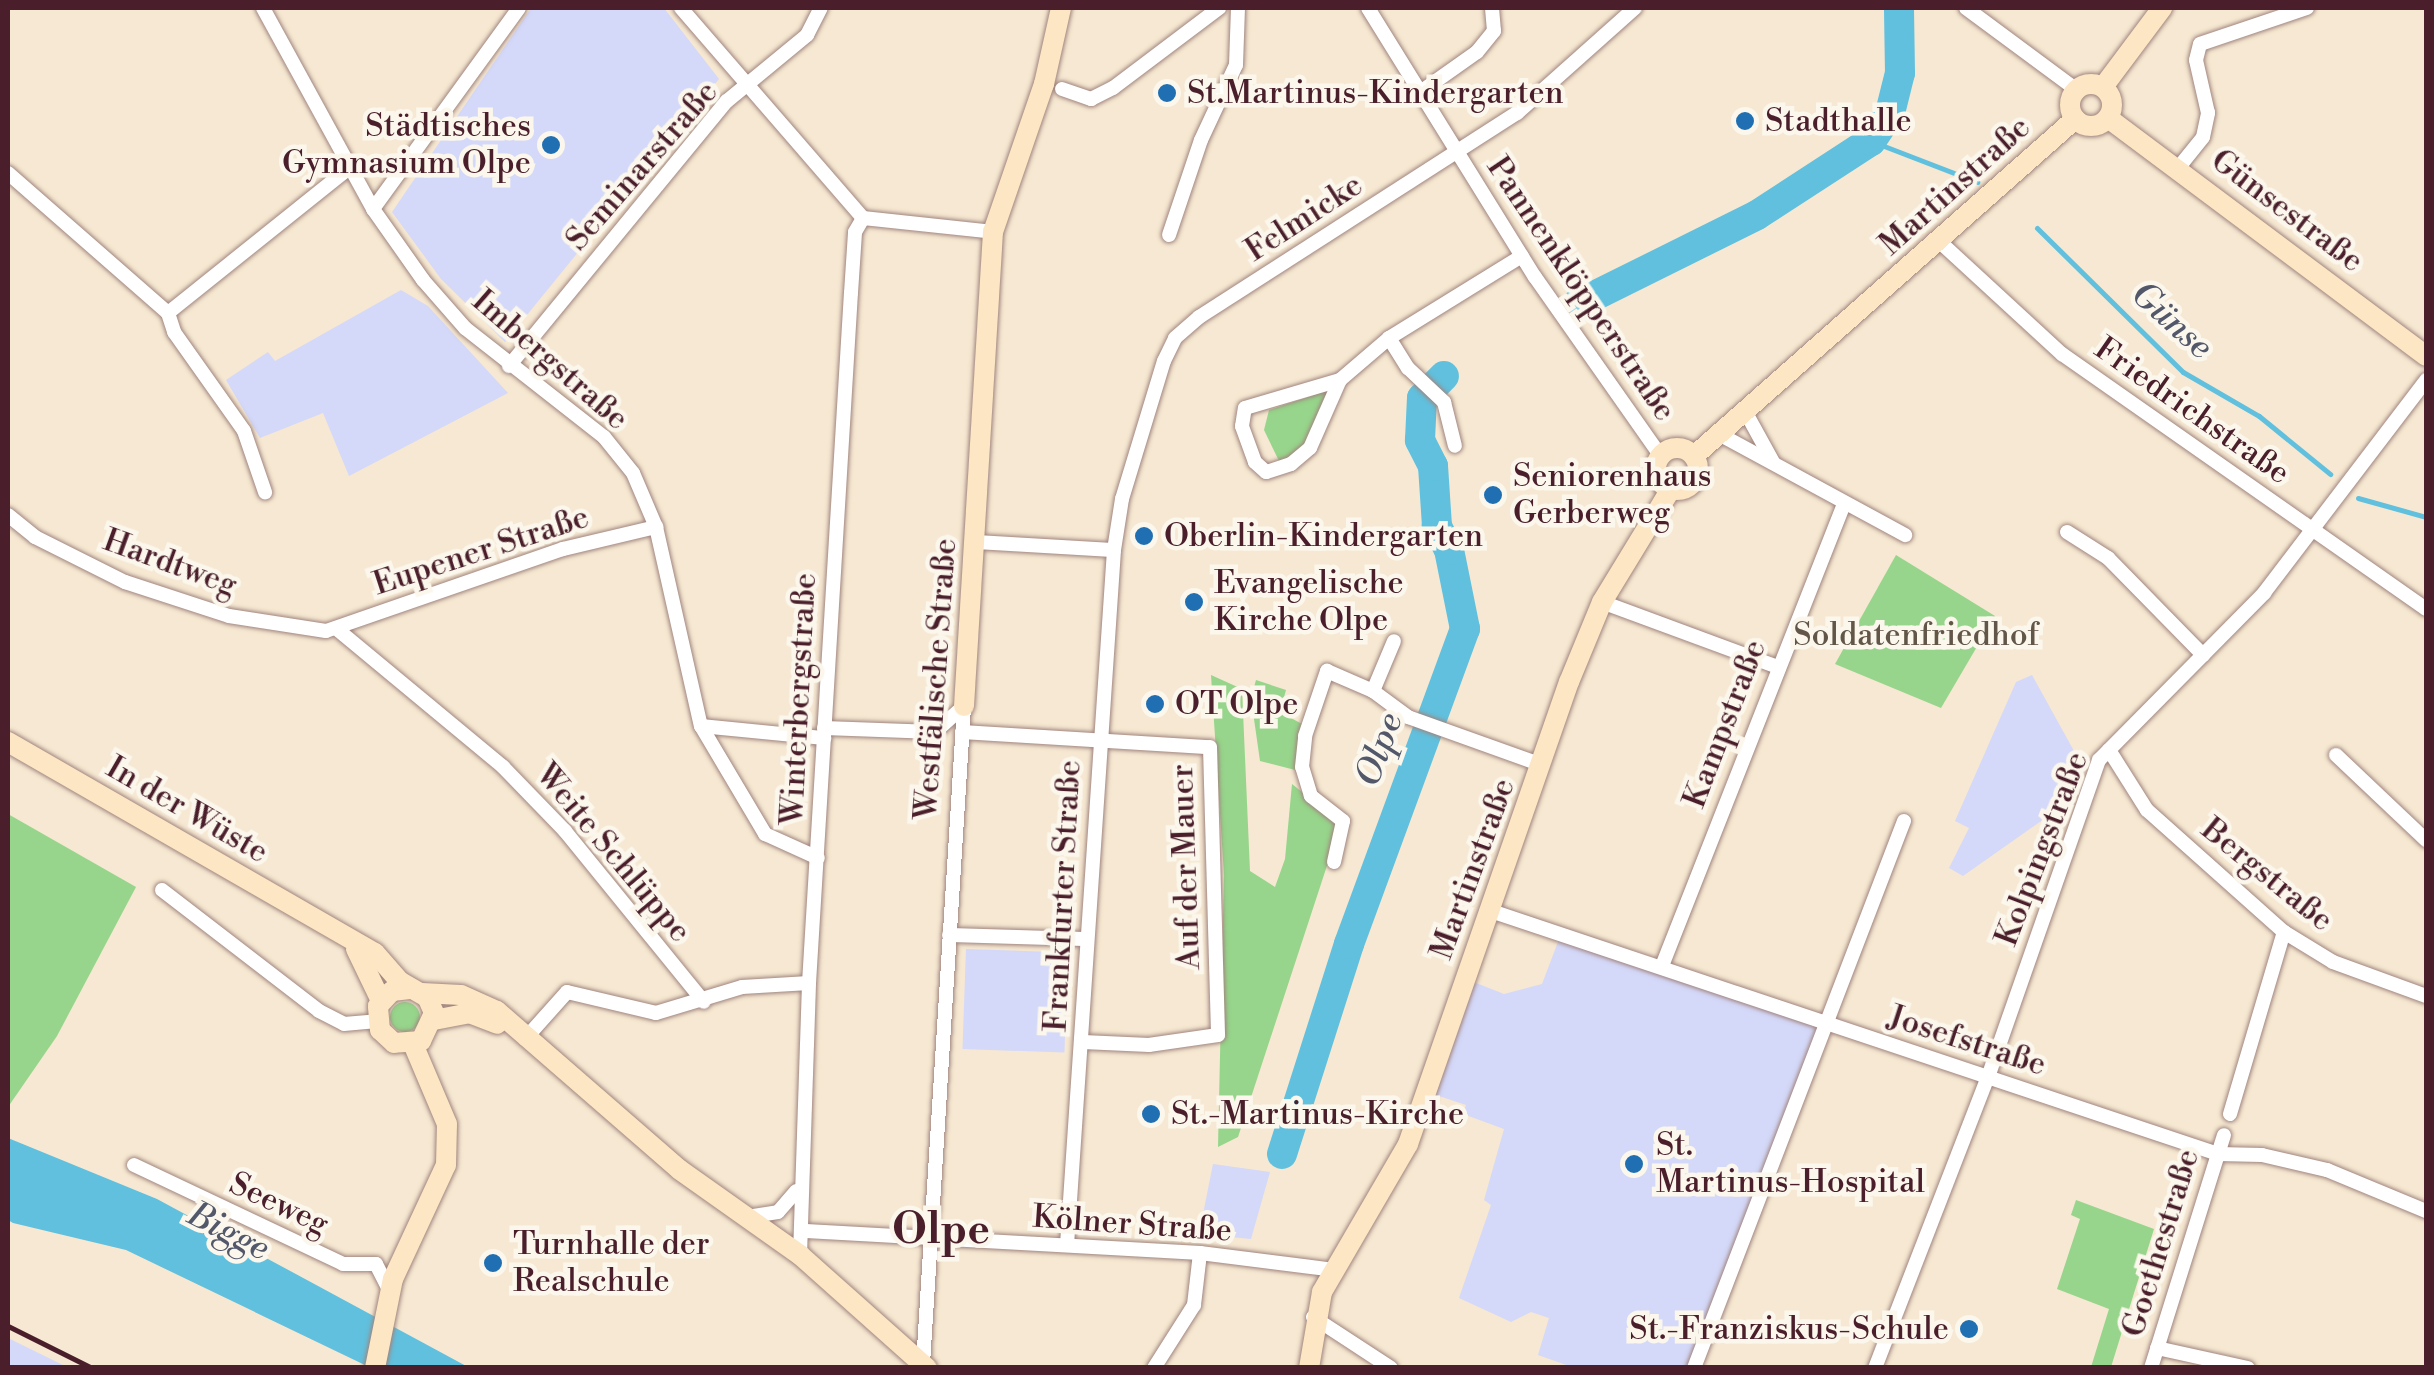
<!DOCTYPE html>
<meta charset="utf-8">
<style>
body{margin:0}
#map{position:relative;width:2434px;height:1375px;overflow:hidden;background:#f6e8d2;font-family:"Libre Bodoni",serif}
div>[style]{position:absolute}
[style*='--x']{left:calc(var(--x)*1px);top:calc(var(--y)*1px);width:calc(var(--w)*1px);rotate:calc(var(--a)*1deg)}
.built>*{inset:0;background:#d4d8f9;transform-origin:0 0}
.green>*{inset:0;background:#96d58b}
.round{border-radius:50%}
.water>*{inset:0;background:#60c0de}
.stream>*{height:5px;margin:-2.5px;padding:0 2.5px;transform-origin:2.5px;border-radius:2.5px;background:#60c0de}
.river>*{height:30px;margin:-15px;padding:0 15px;transform-origin:15px;border-radius:15px;background:#60c0de}
.roads{filter:drop-shadow(0 0 2px #a0847e) drop-shadow(0 0 2px #a0847e)}
.street>*{height:14px;margin:-7px;padding:0 7px;transform-origin:7px;border-radius:7px;background:#fff}
.secondary>*{height:20px;margin:-10px;padding:0 10px;transform-origin:10px;border-radius:10px;background:#fce6c4}
.secondary>.ring{margin:-10px;padding:0;box-sizing:content-box;background:none;border:20px solid #fce6c4;border-radius:50%}
.rail>*{height:5px;margin:-2.5px;padding:0 2.5px;transform-origin:2.5px;border-radius:2.5px;background:#4a1f2b}
.dots>*{width:28px;height:28px;translate:-50% -50%;box-sizing:border-box;border:5px solid #fbf7ec;border-radius:50%}
span{translate:-50% -50%;white-space:nowrap;text-align:center;line-height:1.15;-webkit-text-stroke:9px #fbf7ec;paint-order:stroke}
.poi-label{font-size:32px;color:#4a1f2b}
.left{translate:0 -50%;text-align:left}
.right{translate:-100% -50%;text-align:right}
.street-label{font-size:32px;color:#4a1f2b}
.park-label{font-size:32px;color:#615648}
.water-label{font-size:35px;color:#52576a;font-style:italic}
.district-label{font-size:42px;color:#4a1f2b;font-weight:700}
.frame{position:absolute;inset:0;border:10px solid #4a1f2b;pointer-events:none}
</style>
<div id="map">
<div class="built">
<i style="clip-path:polygon(531px 8px,664px 8px,719px 79px,505px 342px,441px 279px,392px 212px)"></i>
<i style="clip-path:polygon(401px 290px,428px 306px,508px 393px,349px 476px,323px 413px,260px 438px,226px 380px,268px 352px,275px 361px)"></i>
<i style="clip-path:polygon(2032px 675px,2074px 751px,2051px 814px,1963px 876px,1949px 868px,1969px 828px,1955px 821px,2016px 682px)"></i>
<i style="clip-path:polygon(1561px 934px,1827px 1024px,1694px 1367px,1572px 1367px,1538px 1355px,1549px 1318px,1531px 1312px,1511px 1322px,1459px 1298px,1491px 1205px,1484px 1200px,1504px 1129px,1463px 1114px,1466px 1105px,1427px 1092px,1466px 979px,1504px 994px,1542px 984px)"></i>
<i style="left:966px;top:949px;width:102px;height:100px;rotate:2deg"></i>
<i style="clip-path:polygon(1213px 1164px,1270px 1172px,1251px 1239px,1199px 1234px)"></i>
<i style="clip-path:polygon(8px 1338px,67px 1367px,8px 1367px)"></i>
</div>
<div class="green">
<i style="clip-path:polygon(1329px 390px,1308px 448px,1280px 463px,1264px 430px,1269px 410px)"></i>
<i style="clip-path:polygon(1896px 555px,1995px 616px,1941px 708px,1835px 664px)"></i>
<i style="clip-path:polygon(1211px 675px,1242px 689px,1250px 871px,1275px 887px,1285px 859px,1292px 784px,1341px 823px,1238px 1137px,1218px 1147px,1224px 875px)"></i>
<i style="clip-path:polygon(1256px 680px,1286px 690px,1280px 712px,1302px 724px,1299px 771px,1260px 761px,1251px 698px)"></i>
<i style="clip-path:polygon(8px 814px,136px 887px,57px 1036px,8px 1107px)"></i>
<i class="round" style="left:390px;top:1002px;width:30px;height:30px"></i>
<i style="clip-path:polygon(2076px 1200px,2154px 1229px,2111px 1367px,2091px 1367px,2109px 1309px,2057px 1289px,2080px 1219px,2071px 1215px)"></i>
</div>
<div class="water">
<i style="clip-path:polygon(8px 1138px,157px 1199px,468px 1367px,369px 1367px,126px 1250px,13px 1223px,8px 1220px)"></i>
</div>
<div class="stream">
<i style="--x:1871;--y:141;--w:114;--a:21.1"></i>
<i style="--x:2037;--y:228;--w:205;--a:44.6"></i>
<i style="--x:2183;--y:372;--w:88;--a:30.1"></i>
<i style="--x:2259;--y:416;--w:92;--a:39.2"></i>
<i style="--x:2358;--y:498;--w:71;--a:15.6"></i>
</div>
<div class="river">
<i style="--x:1574;--y:306;--w:204;--a:-26.4"></i>
<i style="--x:1757;--y:215;--w:136;--a:-33"></i>
<i style="--x:1871;--y:141;--w:34;--a:-56"></i>
<i style="--x:1890;--y:113;--w:41;--a:-76"></i>
<i style="--x:1900;--y:73;--w:65;--a:-90.9"></i>
<i style="--x:1282;--y:1154;--w:220;--a:-72.3"></i>
<i style="--x:1349;--y:944;--w:336;--a:-69.8"></i>
<i style="--x:1465;--y:629;--w:81;--a:-101.4"></i>
<i style="--x:1449;--y:550;--w:27;--a:-117"></i>
<i style="--x:1437;--y:526;--w:60;--a:-93.8"></i>
<i style="--x:1433;--y:466;--w:29;--a:-117"></i>
<i style="--x:1420;--y:440;--w:42;--a:-87.3"></i>
<i style="--x:1422;--y:398;--w:31;--a:-45"></i>
</div>
<div class="roads">
<div class="street">
<i style="--x:263;--y:8;--w:229;--a:61.3"></i>
<i style="--x:373;--y:209;--w:87;--a:54.8"></i>
<i style="--x:423;--y:280;--w:64;--a:48.8"></i>
<i style="--x:465;--y:328;--w:177;--a:38.1"></i>
<i style="--x:604;--y:437;--w:46;--a:51.1"></i>
<i style="--x:633;--y:473;--w:59;--a:66.9"></i>
<i style="--x:656;--y:527;--w:204;--a:77.3"></i>
<i style="--x:701;--y:726;--w:126;--a:59.3"></i>
<i style="--x:765;--y:834;--w:58;--a:24.4"></i>
<i style="--x:681;--y:8;--w:278;--a:49.1"></i>
<i style="--x:863;--y:218;--w:131;--a:6.1"></i>
<i style="--x:1368;--y:8;--w:317;--a:58.2"></i>
<i style="--x:1535;--y:277;--w:219;--a:54.9"></i>
<i style="--x:1966;--y:8;--w:138;--a:36.5"></i>
<i style="--x:1062;--y:89;--w:31;--a:19"></i>
<i style="--x:1091;--y:99;--w:25;--a:-27"></i>
<i style="--x:1113;--y:88;--w:133;--a:-37"></i>
<i style="--x:1419;--y:93;--w:71;--a:-35.3"></i>
<i style="--x:1477;--y:52;--w:27;--a:-51"></i>
<i style="--x:1494;--y:31;--w:23;--a:-95"></i>
<i style="--x:2179;--y:167;--w:38;--a:-51"></i>
<i style="--x:2203;--y:137;--w:25;--a:-78"></i>
<i style="--x:2208;--y:113;--w:54;--a:-102.8"></i>
<i style="--x:2196;--y:60;--w:16;--a:-76"></i>
<i style="--x:2200;--y:44;--w:113;--a:-18.6"></i>
<i style="--x:8;--y:173;--w:213;--a:41.2"></i>
<i style="--x:168;--y:313;--w:20;--a:72"></i>
<i style="--x:174;--y:332;--w:121;--a:54.7"></i>
<i style="--x:244;--y:431;--w:65;--a:71"></i>
<i style="--x:373;--y:209;--w:248;--a:-54"></i>
<i style="--x:1169;--y:235;--w:100;--a:-71.4"></i>
<i style="--x:1201;--y:140;--w:83;--a:-65"></i>
<i style="--x:1236;--y:65;--w:57;--a:-88"></i>
<i style="--x:1940;--y:242;--w:166;--a:42.6"></i>
<i style="--x:2062;--y:354;--w:444;--a:35"></i>
<i style="--x:168;--y:313;--w:233;--a:-38.7"></i>
<i style="--x:1389;--y:338;--w:36;--a:58"></i>
<i style="--x:1408;--y:368;--w:50;--a:43.4"></i>
<i style="--x:1444;--y:402;--w:45;--a:76"></i>
<i style="--x:509;--y:366;--w:343;--a:-50.6"></i>
<i style="--x:727;--y:101;--w:104;--a:-39.5"></i>
<i style="--x:807;--y:35;--w:30;--a:-63"></i>
<i style="--x:1340;--y:380;--w:74;--a:113.8"></i>
<i style="--x:1310;--y:448;--w:25;--a:140"></i>
<i style="--x:1291;--y:464;--w:26;--a:162"></i>
<i style="--x:1266;--y:472;--w:15;--a:-138"></i>
<i style="--x:1255;--y:462;--w:38;--a:-110"></i>
<i style="--x:1242;--y:426;--w:18;--a:-81"></i>
<i style="--x:1245;--y:408;--w:99;--a:-16.4"></i>
<i style="--x:1340;--y:380;--w:65;--a:-40.6"></i>
<i style="--x:1389;--y:338;--w:156;--a:-31.7"></i>
<i style="--x:1745;--y:411;--w:58;--a:61.2"></i>
<i style="--x:1719;--y:434;--w:212;--a:28.5"></i>
<i style="--x:8;--y:515;--w:35;--a:39"></i>
<i style="--x:35;--y:537;--w:101;--a:26.6"></i>
<i style="--x:125;--y:582;--w:109;--a:18.1"></i>
<i style="--x:229;--y:616;--w:98;--a:8.8"></i>
<i style="--x:326;--y:631;--w:251;--a:-19.1"></i>
<i style="--x:563;--y:549;--w:96;--a:-13.3"></i>
<i style="--x:2067;--y:532;--w:49;--a:32.4"></i>
<i style="--x:2108;--y:558;--w:136;--a:45.6"></i>
<i style="--x:975;--y:542;--w:139;--a:3.3"></i>
<i style="--x:1602;--y:602;--w:184;--a:20.3"></i>
<i style="--x:337;--y:629;--w:216;--a:39.7"></i>
<i style="--x:503;--y:767;--w:89;--a:45.9"></i>
<i style="--x:565;--y:831;--w:220;--a:50.9"></i>
<i style="--x:1373;--y:691;--w:44;--a:36.6"></i>
<i style="--x:1408;--y:717;--w:142;--a:19.7"></i>
<i style="--x:701;--y:726;--w:124;--a:5.6"></i>
<i style="--x:824;--y:728;--w:111;--a:2.1"></i>
<i style="--x:935;--y:732;--w:39;--a:-42"></i>
<i style="--x:962;--y:732;--w:248;--a:3.5"></i>
<i style="--x:1210;--y:747;--w:288;--a:88.4"></i>
<i style="--x:1218;--y:1035;--w:70;--a:171.8"></i>
<i style="--x:1149;--y:1045;--w:66;--a:-177.4"></i>
<i style="--x:2109;--y:750;--w:71;--a:57.7"></i>
<i style="--x:2147;--y:810;--w:183;--a:41.7"></i>
<i style="--x:2284;--y:932;--w:57;--a:31.5"></i>
<i style="--x:2333;--y:962;--w:99;--a:20.1"></i>
<i style="--x:2336;--y:755;--w:124;--a:43.4"></i>
<i style="--x:1334;--y:862;--w:42;--a:-77.6"></i>
<i style="--x:1343;--y:821;--w:41;--a:-142"></i>
<i style="--x:1311;--y:796;--w:30;--a:-107"></i>
<i style="--x:1302;--y:767;--w:31;--a:-84"></i>
<i style="--x:1305;--y:736;--w:69;--a:-71.3"></i>
<i style="--x:1327;--y:671;--w:50;--a:23.5"></i>
<i style="--x:1373;--y:691;--w:54;--a:-67.2"></i>
<i style="--x:162;--y:890;--w:198;--a:37.6"></i>
<i style="--x:319;--y:1011;--w:28;--a:27"></i>
<i style="--x:344;--y:1024;--w:33;--a:-5"></i>
<i style="--x:1491;--y:911;--w:767;--a:18.48"></i>
<i style="--x:2218;--y:1154;--w:44;--a:1.3"></i>
<i style="--x:2262;--y:1155;--w:67;--a:13"></i>
<i style="--x:2327;--y:1170;--w:107;--a:22.5"></i>
<i style="--x:949;--y:935;--w:136;--a:1.7"></i>
<i style="--x:1662;--y:966;--w:497;--a:-68.5"></i>
<i style="--x:525;--y:1039;--w:63;--a:-48.2"></i>
<i style="--x:567;--y:992;--w:91;--a:13.3"></i>
<i style="--x:656;--y:1013;--w:90;--a:-16.8"></i>
<i style="--x:742;--y:987;--w:67;--a:-3.4"></i>
<i style="--x:2230;--y:1114;--w:190;--a:-73.5"></i>
<i style="--x:134;--y:1165;--w:231;--a:25.3"></i>
<i style="--x:343;--y:1264;--w:33;--a:0"></i>
<i style="--x:376;--y:1264;--w:29;--a:63"></i>
<i style="--x:747;--y:1217;--w:31;--a:-9"></i>
<i style="--x:778;--y:1212;--w:28;--a:-49"></i>
<i style="--x:806;--y:1231;--w:395;--a:3.2"></i>
<i style="--x:1200;--y:1253;--w:135;--a:7.2"></i>
<i style="--x:1067;--y:1245;--w:697;--a:-86.13"></i>
<i style="--x:1114;--y:550;--w:52;--a:-81.1"></i>
<i style="--x:1122;--y:499;--w:144;--a:-73.1"></i>
<i style="--x:1164;--y:361;--w:25;--a:-64"></i>
<i style="--x:1175;--y:338;--w:32;--a:-41"></i>
<i style="--x:1199;--y:317;--w:378;--a:-32.7"></i>
<i style="--x:1517;--y:113;--w:158;--a:-41.7"></i>
<i style="--x:800;--y:1255;--w:272;--a:-88.1"></i>
<i style="--x:809;--y:983;--w:691;--a:-86.52"></i>
<i style="--x:851;--y:293;--w:61;--a:-86.2"></i>
<i style="--x:855;--y:232;--w:16;--a:-60"></i>
<i style="--x:1313;--y:1317;--w:93;--a:33.2"></i>
<i style="--x:2157;--y:1348;--w:93;--a:12.4"></i>
<i style="--x:923;--y:1364;--w:659;--a:-86.43"></i>
<i style="--x:1154;--y:1368;--w:75;--a:-57.6"></i>
<i style="--x:1194;--y:1305;--w:52;--a:-83.4"></i>
<i style="--x:1694;--y:1368;--w:586;--a:-69"></i>
<i style="--x:1875;--y:1368;--w:312;--a:-68.8"></i>
<i style="--x:1988;--y:1077;--w:336;--a:-70.7"></i>
<i style="--x:2099;--y:760;--w:235;--a:-45.3"></i>
<i style="--x:2264;--y:593;--w:268;--a:-52.7"></i>
<i style="--x:2151;--y:1368;--w:244;--a:-72.6"></i>
</div>
<div class="secondary">
<i class="ring" style="left:2070px;top:84px;width:22px;height:22px"></i>
<i style="--x:2103;--y:87;--w:99;--a:-53.2"></i>
<i style="--x:2108;--y:118;--w:397;--a:36.8"></i>
<i class="ring" style="left:1656px;top:448px;width:22px;height:22px"></i>
<i style="--x:1694;--y:456;--w:509;--a:-41.49"></i>
<i style="--x:964;--y:706;--w:475;--a:-86.5"></i>
<i style="--x:993;--y:232;--w:157;--a:-71"></i>
<i style="--x:1044;--y:84;--w:78;--a:-77.4"></i>
<i style="--x:8;--y:742;--w:423;--a:29.9"></i>
<i style="--x:375;--y:953;--w:37;--a:49"></i>
<i style="--x:399;--y:981;--w:32;--a:30"></i>
<i style="--x:427;--y:997;--w:17;--a:66"></i>
<i style="--x:434;--y:1013;--w:31;--a:115"></i>
<i style="--x:421;--y:1041;--w:27;--a:176"></i>
<i style="--x:394;--y:1043;--w:19;--a:-137"></i>
<i style="--x:380;--y:1030;--w:24;--a:-95"></i>
<i style="--x:378;--y:1006;--w:21;--a:-47"></i>
<i style="--x:392;--y:991;--w:20;--a:-6"></i>
<i style="--x:356;--y:949;--w:58;--a:64.3"></i>
<i style="--x:422;--y:993;--w:39;--a:3"></i>
<i style="--x:461;--y:995;--w:39;--a:24"></i>
<i style="--x:497;--y:1011;--w:242;--a:41"></i>
<i style="--x:680;--y:1170;--w:147;--a:35.3"></i>
<i style="--x:800;--y:1255;--w:170;--a:41.7"></i>
<i style="--x:434;--y:1020;--w:36;--a:-11"></i>
<i style="--x:469;--y:1013;--w:30;--a:21"></i>
<i style="--x:375;--y:1368;--w:91;--a:-78.6"></i>
<i style="--x:393;--y:1279;--w:126;--a:-65.1"></i>
<i style="--x:446;--y:1165;--w:41;--a:-88.6"></i>
<i style="--x:447;--y:1124;--w:87;--a:-113"></i>
<i style="--x:1309;--y:1368;--w:77;--a:-80.3"></i>
<i style="--x:1322;--y:1292;--w:171;--a:-59.8"></i>
<i style="--x:1408;--y:1144;--w:489;--a:-70.8"></i>
<i style="--x:1569;--y:682;--w:87;--a:-67.6"></i>
<i style="--x:1602;--y:602;--w:132;--a:-58.6"></i>
</div>
</div>
<div class="rail">
<i style="--x:8;--y:1326;--w:94;--a:26.6"></i>
</div>
<div class="dots">
<i style="left:1167px;top:93px;background:#1f6fb2"></i>
<i style="left:1745px;top:121px;background:#1f6fb2"></i>
<i style="left:551px;top:145px;background:#1f6fb2"></i>
<i style="left:1493px;top:495px;background:#1f6fb2"></i>
<i style="left:1144px;top:536px;background:#1f6fb2"></i>
<i style="left:1194px;top:602px;background:#1f6fb2"></i>
<i style="left:1155px;top:704px;background:#1f6fb2"></i>
<i style="left:1151px;top:1114px;background:#1f6fb2"></i>
<i style="left:1634px;top:1164px;background:#1f6fb2"></i>
<i style="left:493px;top:1263px;background:#1f6fb2"></i>
<i style="left:1969px;top:1329px;background:#1f6fb2"></i>
</div>
<div class="poi-label">
<span class="left" style="left:1187px;top:93px">St.Martinus-Kindergarten</span>
<span class="left" style="left:1765px;top:121px">Stadthalle</span>
<span class="right" style="left:531px;top:145px">Städtisches<br>Gymnasium Olpe</span>
<span class="left" style="left:1513px;top:495px">Seniorenhaus<br>Gerberweg</span>
<span class="left" style="left:1164px;top:536px">Oberlin-Kindergarten</span>
<span class="left" style="left:1214px;top:602px">Evangelische<br>Kirche Olpe</span>
<span class="left" style="left:1175px;top:704px">OT Olpe</span>
<span class="left" style="left:1171px;top:1114px">St.-Martinus-Kirche</span>
<span class="left" style="left:1656px;top:1164px">St.<br>Martinus-Hospital</span>
<span class="left" style="left:513px;top:1263px">Turnhalle der<br>Realschule</span>
<span class="right" style="left:1949px;top:1329px">St.-Franziskus-Schule</span>
</div>
<div class="street-label">
<span style="left:642px;top:166px;rotate:-49deg">Seminarstraße</span>
<span style="left:1955px;top:186px;rotate:-42deg">Martinstraße</span>
<span style="left:2287px;top:211px;rotate:37deg">Günsestraße</span>
<span style="left:1304px;top:218px;rotate:-33deg">Felmicke</span>
<span style="left:1581px;top:289px;rotate:56deg">Pannenklöpperstraße</span>
<span style="left:550px;top:360px;rotate:41deg">Imbergstraße</span>
<span style="left:2192px;top:411px;rotate:35deg">Friedrichstraße</span>
<span style="left:481px;top:551px;rotate:-18deg">Eupener Straße</span>
<span style="left:170px;top:563px;rotate:20deg">Hardtweg</span>
<span style="left:936px;top:679px;rotate:-86deg">Westfälische Straße</span>
<span style="left:799px;top:699px;rotate:-87deg">Winterbergstraße</span>
<span style="left:1725px;top:724px;rotate:-69deg">Kampstraße</span>
<span style="left:187px;top:810px;rotate:30deg">In der Wüste</span>
<span style="left:2042px;top:849px;rotate:-69deg">Kolpingstraße</span>
<span style="left:613px;top:853px;rotate:50deg">Weite Schlüppe</span>
<span style="left:1186px;top:867px;rotate:-92deg">Auf der Mauer</span>
<span style="left:1473px;top:869px;rotate:-70deg">Martinstraße</span>
<span style="left:2267px;top:875px;rotate:39deg">Bergstraße</span>
<span style="left:1063px;top:896px;rotate:-87deg">Frankfurter Straße</span>
<span style="left:1967px;top:1041px;rotate:18deg">Josefstraße</span>
<span style="left:279px;top:1204px;rotate:25deg">Seeweg</span>
<span style="left:1132px;top:1224px;rotate:4deg">Kölner Straße</span>
<span style="left:2161px;top:1243px;rotate:-73deg">Goethestraße</span>
</div>
<div class="park-label">
<span style="left:1916px;top:635px">Soldatenfriedhof</span>
</div>
<div class="water-label">
<span style="left:2171px;top:321px;rotate:42deg">Günse</span>
<span style="left:1380px;top:750px;rotate:-70deg">Olpe</span>
<span style="left:228px;top:1232px;rotate:27deg">Bigge</span>
</div>
<div class="district-label">
<span style="left:941px;top:1231px">Olpe</span>
</div>
<div class="frame"></div>
</div>
